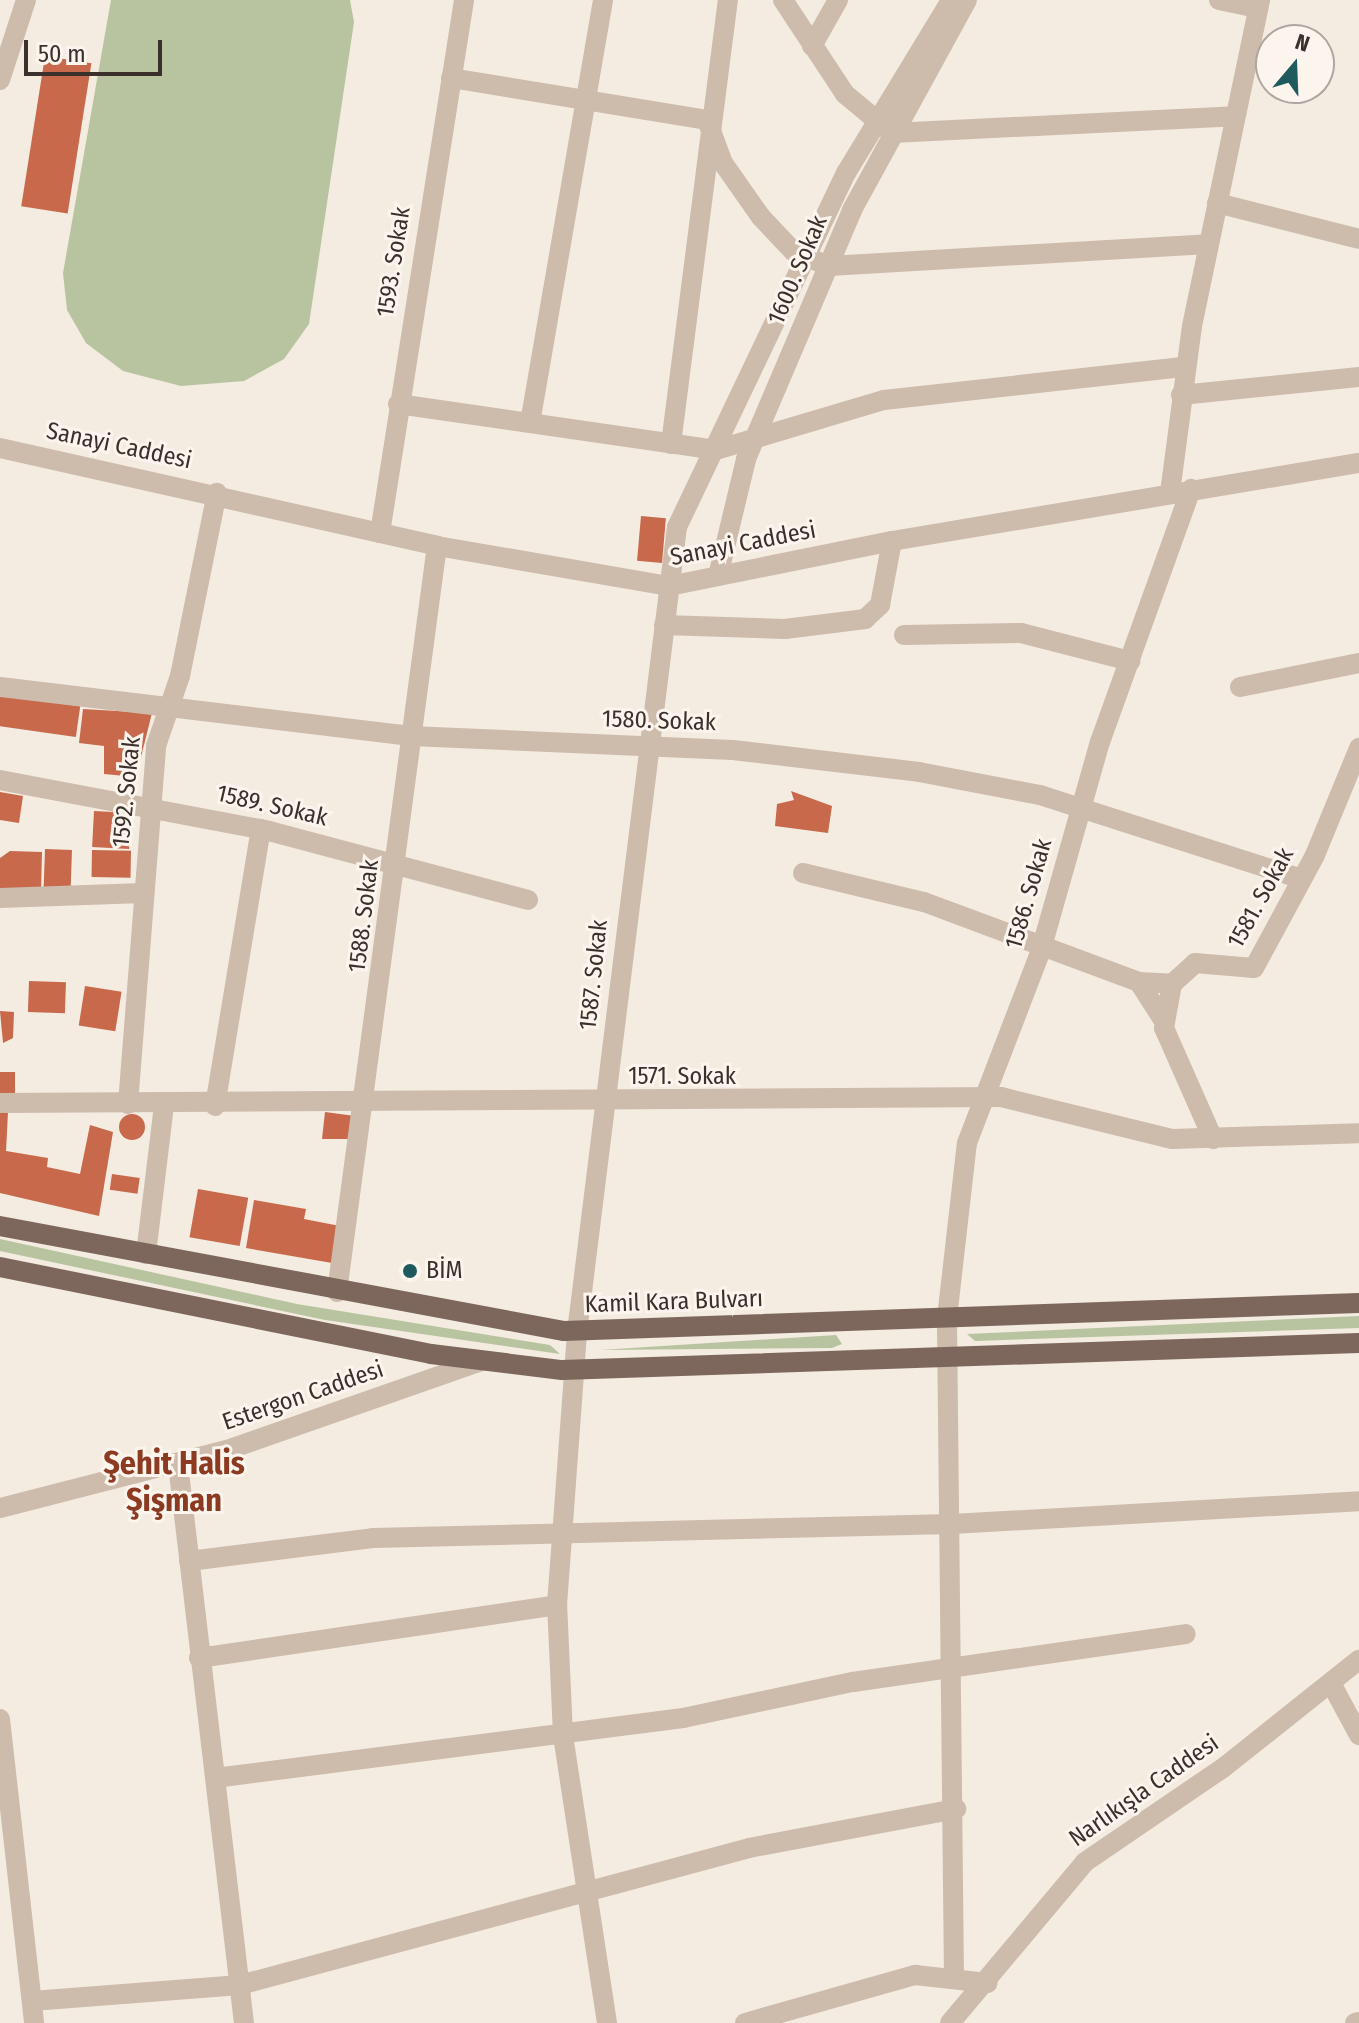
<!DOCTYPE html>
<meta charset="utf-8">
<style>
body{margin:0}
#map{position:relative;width:1359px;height:2023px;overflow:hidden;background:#f4ebe1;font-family:"Fira Sans Condensed",sans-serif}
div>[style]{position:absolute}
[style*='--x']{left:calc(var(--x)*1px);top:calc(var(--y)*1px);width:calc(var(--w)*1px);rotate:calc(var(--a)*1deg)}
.green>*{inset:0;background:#b8c4a0}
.building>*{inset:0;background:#c8694b;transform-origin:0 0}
.round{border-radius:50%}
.minor>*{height:20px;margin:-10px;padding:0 10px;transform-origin:10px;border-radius:10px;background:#cdbbac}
.major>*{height:20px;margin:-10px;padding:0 10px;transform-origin:10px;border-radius:10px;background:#7d675c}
.dots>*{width:22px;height:22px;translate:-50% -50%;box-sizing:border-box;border:4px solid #fbf5ee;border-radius:50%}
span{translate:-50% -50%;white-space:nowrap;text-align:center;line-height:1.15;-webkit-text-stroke:6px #fbf5ee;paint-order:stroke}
.street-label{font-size:24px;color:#3b302b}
.poi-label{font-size:24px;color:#3b302b}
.left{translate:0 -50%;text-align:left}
.district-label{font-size:32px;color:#8c3b22;font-weight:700}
.north{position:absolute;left:1255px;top:24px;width:80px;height:80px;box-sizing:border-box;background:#fbf5ee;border:2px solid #aea6a0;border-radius:50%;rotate:19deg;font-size:22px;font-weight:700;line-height:32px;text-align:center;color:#3b302b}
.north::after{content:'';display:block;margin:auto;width:28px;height:36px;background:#1f5a5e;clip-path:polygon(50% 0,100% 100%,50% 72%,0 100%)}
.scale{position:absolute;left:24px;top:40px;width:138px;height:36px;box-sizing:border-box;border:4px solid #3b302b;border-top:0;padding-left:10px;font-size:24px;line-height:28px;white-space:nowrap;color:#3b302b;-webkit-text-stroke:6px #fbf5ee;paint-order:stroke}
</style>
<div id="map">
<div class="green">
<i style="clip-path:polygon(111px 0,350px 0,354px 22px,309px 324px,284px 359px,244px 381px,181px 386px,123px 371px,86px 343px,67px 310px,63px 273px)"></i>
<i style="clip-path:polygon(0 1239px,297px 1304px,550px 1345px,560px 1354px,325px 1320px,0 1251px)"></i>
<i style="clip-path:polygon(1359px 1316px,1359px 1328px,975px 1341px,967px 1334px)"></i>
<i style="clip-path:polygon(836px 1335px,842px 1344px,832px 1348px,600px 1350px)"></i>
</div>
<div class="building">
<i style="left:45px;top:56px;width:47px;height:152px;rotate:9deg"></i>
<i style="left:641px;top:516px;width:25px;height:45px;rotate:5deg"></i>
<i style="left:0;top:695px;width:81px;height:31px;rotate:8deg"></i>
<i style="clip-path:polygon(83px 709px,152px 713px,136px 777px,104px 774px,104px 746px,79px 743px)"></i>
<i style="clip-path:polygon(791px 791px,832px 806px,828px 833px,775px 826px,777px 804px,794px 800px)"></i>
<i style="clip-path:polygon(0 792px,23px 796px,19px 823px,0 820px)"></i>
<i style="left:94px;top:811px;width:37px;height:36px;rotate:3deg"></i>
<i style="left:45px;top:849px;width:27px;height:38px;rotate:2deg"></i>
<i style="left:92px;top:850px;width:39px;height:27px;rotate:1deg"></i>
<i style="clip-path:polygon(10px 851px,42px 852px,41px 892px,0 892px,0 858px)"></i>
<i style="left:29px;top:981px;width:37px;height:31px;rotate:2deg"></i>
<i style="left:85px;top:986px;width:37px;height:40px;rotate:9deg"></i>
<i style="clip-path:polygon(0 1011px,14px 1012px,13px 1038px,3px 1043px)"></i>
<i style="left:0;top:1072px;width:15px;height:25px"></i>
<i style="clip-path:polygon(0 1112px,8px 1112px,6px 1151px,48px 1158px,47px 1167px,80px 1174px,90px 1125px,113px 1132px,99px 1216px,0 1193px)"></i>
<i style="clip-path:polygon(325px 1112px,355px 1116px,353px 1139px,322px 1139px)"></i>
<i class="round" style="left:119px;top:1114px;width:26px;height:26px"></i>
<i style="left:112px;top:1174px;width:28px;height:16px;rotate:8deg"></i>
<i style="left:198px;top:1189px;width:51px;height:49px;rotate:10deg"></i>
<i style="clip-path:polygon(254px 1200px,306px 1209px,304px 1219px,340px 1226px,332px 1263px,246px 1248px)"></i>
</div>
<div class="minor">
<i style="--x:783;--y:0;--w:113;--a:56.6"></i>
<i style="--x:845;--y:94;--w:61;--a:39.7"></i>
<i style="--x:892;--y:133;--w:343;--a:-2.8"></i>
<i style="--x:1219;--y:0;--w:40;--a:12"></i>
<i style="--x:812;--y:46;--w:53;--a:-60.5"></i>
<i style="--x:451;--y:78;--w:259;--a:9.3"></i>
<i style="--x:707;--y:120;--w:46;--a:69.6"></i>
<i style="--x:723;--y:163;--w:66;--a:54.9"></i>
<i style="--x:761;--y:217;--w:47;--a:46.7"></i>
<i style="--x:793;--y:251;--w:39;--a:23"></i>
<i style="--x:829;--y:266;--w:380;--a:-3.3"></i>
<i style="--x:0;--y:80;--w:84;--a:-72"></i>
<i style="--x:1217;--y:203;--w:146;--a:14.2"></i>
<i style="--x:1181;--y:395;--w:179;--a:-5.8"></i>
<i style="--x:398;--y:404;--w:321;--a:8.2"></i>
<i style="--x:716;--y:450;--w:175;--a:-16.6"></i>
<i style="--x:884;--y:400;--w:303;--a:-6.3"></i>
<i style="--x:530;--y:423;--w:429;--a:-80.2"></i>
<i style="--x:671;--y:444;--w:448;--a:-82.7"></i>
<i style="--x:0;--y:448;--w:448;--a:12.6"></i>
<i style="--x:437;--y:546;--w:235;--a:9.8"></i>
<i style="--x:669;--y:586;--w:227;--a:-11.4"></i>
<i style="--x:892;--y:541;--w:473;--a:-9.5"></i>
<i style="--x:1170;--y:493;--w:168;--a:-82.5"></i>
<i style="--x:1192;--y:326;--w:333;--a:-78.2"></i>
<i style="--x:380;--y:533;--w:540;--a:-81.04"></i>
<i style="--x:718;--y:576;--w:120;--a:-76.5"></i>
<i style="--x:746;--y:459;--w:271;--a:-66.9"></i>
<i style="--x:852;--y:210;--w:239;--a:-61.3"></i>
<i style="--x:664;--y:625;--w:121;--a:1.9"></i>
<i style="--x:785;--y:629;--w:81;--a:-7.1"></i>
<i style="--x:865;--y:619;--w:21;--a:-43"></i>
<i style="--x:880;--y:605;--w:65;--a:-79.4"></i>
<i style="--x:904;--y:635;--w:117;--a:-1"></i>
<i style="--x:1021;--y:633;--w:113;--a:14.4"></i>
<i style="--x:0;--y:687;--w:414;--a:6.8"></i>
<i style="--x:411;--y:736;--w:322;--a:2.5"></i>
<i style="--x:733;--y:750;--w:187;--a:6.7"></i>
<i style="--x:919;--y:772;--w:123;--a:10.8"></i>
<i style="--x:1040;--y:795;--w:275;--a:17.8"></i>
<i style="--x:1240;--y:687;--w:121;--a:-11.4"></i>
<i style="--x:0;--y:780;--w:274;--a:10.7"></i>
<i style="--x:269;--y:831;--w:268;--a:14.9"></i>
<i style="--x:803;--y:873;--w:124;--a:13.5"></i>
<i style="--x:924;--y:902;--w:229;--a:20.4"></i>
<i style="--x:0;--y:898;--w:143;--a:-2"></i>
<i style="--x:1162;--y:1018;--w:43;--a:-122.6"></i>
<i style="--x:1139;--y:982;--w:33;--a:3"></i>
<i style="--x:0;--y:1103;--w:1001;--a:-0.34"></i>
<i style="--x:1001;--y:1097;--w:176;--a:13.8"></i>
<i style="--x:1172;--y:1139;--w:187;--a:-1.8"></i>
<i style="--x:128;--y:1104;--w:359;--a:-85.5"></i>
<i style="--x:156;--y:746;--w:74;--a:-71.1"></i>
<i style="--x:180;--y:676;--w:187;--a:-78.6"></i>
<i style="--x:215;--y:1106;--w:281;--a:-80.6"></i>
<i style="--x:1213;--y:1139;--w:121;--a:-113.8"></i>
<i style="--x:1164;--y:1028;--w:45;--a:-79.7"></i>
<i style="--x:1172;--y:984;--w:31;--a:-42"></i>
<i style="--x:1195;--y:963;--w:59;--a:4.8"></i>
<i style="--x:1254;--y:968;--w:128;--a:-61.6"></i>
<i style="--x:1315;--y:855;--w:116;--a:-67.6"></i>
<i style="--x:146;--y:1254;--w:150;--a:-83.1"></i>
<i style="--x:337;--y:1292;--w:753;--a:-82.37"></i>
<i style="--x:178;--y:1464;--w:563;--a:83.27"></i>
<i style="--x:0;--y:1508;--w:241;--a:-14.4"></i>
<i style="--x:233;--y:1448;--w:263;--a:-19.3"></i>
<i style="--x:189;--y:1561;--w:185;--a:-7.1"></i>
<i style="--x:373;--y:1538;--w:579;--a:-1.39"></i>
<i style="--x:952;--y:1524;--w:408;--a:-3.2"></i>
<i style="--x:199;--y:1658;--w:362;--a:-8.4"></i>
<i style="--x:1332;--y:1685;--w:57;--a:61.6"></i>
<i style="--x:0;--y:1719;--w:306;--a:83.6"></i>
<i style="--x:215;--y:1778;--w:472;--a:-7.3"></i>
<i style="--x:683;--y:1718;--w:174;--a:-12"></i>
<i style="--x:853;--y:1682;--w:336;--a:-8.2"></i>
<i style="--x:954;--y:1979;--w:661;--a:-90.61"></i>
<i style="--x:947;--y:1318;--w:176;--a:-83.5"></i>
<i style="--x:967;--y:1143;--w:207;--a:-69"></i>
<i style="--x:1041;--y:950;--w:216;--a:-74.2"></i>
<i style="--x:1100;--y:742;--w:269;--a:-70.2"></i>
<i style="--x:32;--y:2001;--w:209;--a:-4.4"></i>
<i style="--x:240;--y:1985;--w:527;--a:-15.06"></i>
<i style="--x:749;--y:1848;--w:211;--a:-10.7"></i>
<i style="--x:607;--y:2023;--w:291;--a:-98.7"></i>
<i style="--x:563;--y:1735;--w:130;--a:-92.6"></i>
<i style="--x:557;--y:1605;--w:274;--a:-85.8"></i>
<i style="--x:577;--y:1332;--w:811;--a:-82.92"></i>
<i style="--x:677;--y:527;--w:392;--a:-64.5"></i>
<i style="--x:846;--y:173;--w:202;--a:-58.7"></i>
<i style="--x:745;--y:2023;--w:177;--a:-15.8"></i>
<i style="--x:915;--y:1975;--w:73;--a:6.3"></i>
<i style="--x:950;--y:2023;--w:210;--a:-50"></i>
<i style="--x:1085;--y:1862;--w:167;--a:-34.3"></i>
<i style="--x:1223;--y:1768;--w:174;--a:-38.5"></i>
<i style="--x:1355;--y:2023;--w:4;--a:-14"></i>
</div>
<div class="major">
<i style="--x:0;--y:1226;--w:574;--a:10.55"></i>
<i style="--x:564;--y:1331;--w:795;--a:-2.02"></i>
<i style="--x:0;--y:1267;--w:440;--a:11.4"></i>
<i style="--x:431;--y:1354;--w:132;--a:7"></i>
<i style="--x:562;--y:1370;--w:797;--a:-1.94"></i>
</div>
<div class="dots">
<i style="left:410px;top:1271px;background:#1f5a5e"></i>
</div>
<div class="street-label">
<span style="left:394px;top:262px;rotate:-81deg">1593. Sokak</span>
<span style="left:798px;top:270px;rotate:-67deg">1600. Sokak</span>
<span style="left:119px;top:446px;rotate:12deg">Sanayi Caddesi</span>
<span style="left:743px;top:544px;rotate:-11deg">Sanayi Caddesi</span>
<span style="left:659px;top:721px;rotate:2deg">1580. Sokak</span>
<span style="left:127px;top:792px;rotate:-84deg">1592. Sokak</span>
<span style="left:272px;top:806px;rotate:13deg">1589. Sokak</span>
<span style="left:1029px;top:894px;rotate:-74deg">1586. Sokak</span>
<span style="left:1261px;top:898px;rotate:-61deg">1581. Sokak</span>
<span style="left:364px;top:916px;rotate:-83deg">1588. Sokak</span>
<span style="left:594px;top:975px;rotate:-84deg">1587. Sokak</span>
<span style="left:682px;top:1077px">1571. Sokak</span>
<span style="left:674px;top:1302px;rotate:-2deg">Kamil Kara Bulvarı</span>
<span style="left:303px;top:1396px;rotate:-19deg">Estergon Caddesi</span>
<span style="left:1144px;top:1791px;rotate:-35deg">Narlıkışla Caddesi</span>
</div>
<div class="poi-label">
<span class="left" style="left:426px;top:1271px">BİM</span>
</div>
<div class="district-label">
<span style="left:174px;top:1482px">Şehit Halis<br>Şişman</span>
</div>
<div class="north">N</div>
<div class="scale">50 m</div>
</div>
